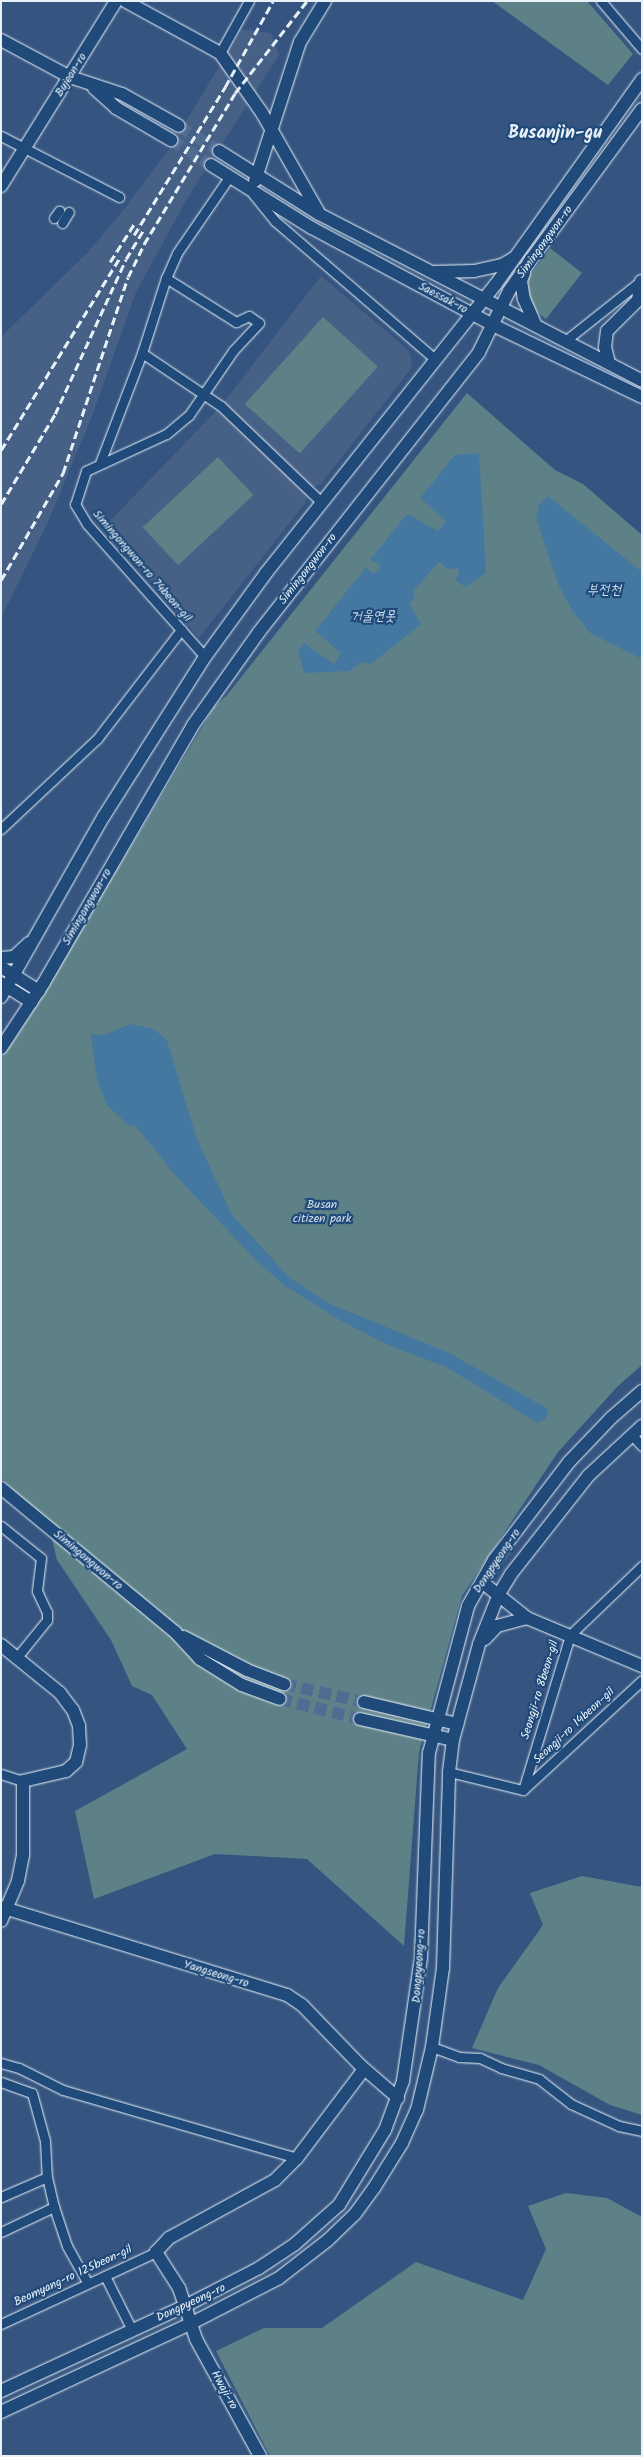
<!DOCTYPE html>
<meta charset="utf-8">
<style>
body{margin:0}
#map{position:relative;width:643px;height:2457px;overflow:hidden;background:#355580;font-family:Kalam,"Poor Story",sans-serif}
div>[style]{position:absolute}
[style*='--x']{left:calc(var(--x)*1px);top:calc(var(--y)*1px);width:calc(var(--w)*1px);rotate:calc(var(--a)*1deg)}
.built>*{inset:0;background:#476086}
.green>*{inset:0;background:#5d8187;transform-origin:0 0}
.water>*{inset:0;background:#4478a1}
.secondary-tunnel>*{height:12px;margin-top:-6px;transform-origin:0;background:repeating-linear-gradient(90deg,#506c92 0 12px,transparent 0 18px)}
.roads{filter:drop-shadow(0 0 1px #e8f1f8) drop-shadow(0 0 1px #e8f1f8)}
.street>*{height:9px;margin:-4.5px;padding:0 4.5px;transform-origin:4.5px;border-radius:4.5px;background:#1f4a7a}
.secondary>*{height:12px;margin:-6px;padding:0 6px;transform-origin:6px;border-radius:6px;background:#1f4a7a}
.rail>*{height:2.5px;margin-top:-1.25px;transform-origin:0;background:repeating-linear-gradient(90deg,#e8f1f8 0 8px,transparent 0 12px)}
span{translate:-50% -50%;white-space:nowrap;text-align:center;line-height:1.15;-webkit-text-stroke:4.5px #1f4a7a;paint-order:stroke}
.street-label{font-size:12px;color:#e8f1f8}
.park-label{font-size:12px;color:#d3e0e7}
.water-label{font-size:14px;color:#cfdfeb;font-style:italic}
.district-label{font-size:18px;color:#e8f1f8;font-weight:700}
.frame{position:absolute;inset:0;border:2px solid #e8f1f8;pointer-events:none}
</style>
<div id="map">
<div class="built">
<i style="clip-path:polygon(242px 29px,271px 33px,279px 55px,188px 197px,136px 292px,92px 416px,48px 522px,1px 618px,1px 337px,89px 251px,122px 212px,169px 149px)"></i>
<i style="clip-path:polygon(321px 276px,408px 350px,412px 360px,410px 370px,320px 485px,306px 488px,306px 502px,199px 638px,105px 526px,221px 406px)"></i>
</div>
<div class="green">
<i style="clip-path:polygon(492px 1px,587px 1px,633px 54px,608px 85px)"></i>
<i style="clip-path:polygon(550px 248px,582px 273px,546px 319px,533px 309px,526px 280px)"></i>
<i style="left:323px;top:317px;width:74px;height:117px;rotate:42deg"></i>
<i style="clip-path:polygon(467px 393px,555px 470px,583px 484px,642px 535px,642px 1365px,618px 1386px,558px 1452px,462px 1596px,419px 1752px,404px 1946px,307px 1859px,215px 1854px,94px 1899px,75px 1811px,187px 1749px,152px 1695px,132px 1686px,111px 1640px,57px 1560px,48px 1522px,1px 1478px,1px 1058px,32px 1012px,214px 707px,227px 695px)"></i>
<i style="left:218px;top:457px;width:52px;height:103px;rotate:47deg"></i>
<i style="clip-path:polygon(582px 1876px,642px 1887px,642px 2115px,610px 2105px,539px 2065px,472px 2048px,498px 1988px,543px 1925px,530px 1893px)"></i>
<i style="clip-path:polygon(566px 2193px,607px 2198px,642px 2217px,642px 2456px,270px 2456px,216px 2351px,264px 2328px,322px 2328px,416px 2262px,523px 2300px,546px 2249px,528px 2206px)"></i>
</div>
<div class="water">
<i style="clip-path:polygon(479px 453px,486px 573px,465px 587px,455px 579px,459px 574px,458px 568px,448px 569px,439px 562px,413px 591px,415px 597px,409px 604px,421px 624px,371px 664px,362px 662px,349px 671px,304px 673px,298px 651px,304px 643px,334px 664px,341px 653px,315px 631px,366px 567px,373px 573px,380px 570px,380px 564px,370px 560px,407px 514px,438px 531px,446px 521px,420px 498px,455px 455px)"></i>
<i style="clip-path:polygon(548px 496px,642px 572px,642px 659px,590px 633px,573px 612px,559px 586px,536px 518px,539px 505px)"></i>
<i style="clip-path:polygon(131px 1024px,154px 1029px,167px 1041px,197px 1139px,232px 1215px,290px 1278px,328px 1303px,449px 1353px,548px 1409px,546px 1418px,538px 1423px,446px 1367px,388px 1345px,343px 1322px,285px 1286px,254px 1258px,175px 1175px,136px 1126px,128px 1125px,106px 1104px,97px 1079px,91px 1034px,104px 1035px)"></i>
</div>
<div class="secondary-tunnel">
<i style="--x:179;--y:126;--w:47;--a:32"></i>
<i style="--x:171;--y:140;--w:47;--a:32"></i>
<i style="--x:284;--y:1684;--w:82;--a:12.7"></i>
<i style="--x:280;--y:1699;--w:82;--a:14"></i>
</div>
<div class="roads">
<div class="street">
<i style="--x:601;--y:1;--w:63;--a:49.5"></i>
<i style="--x:220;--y:53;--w:60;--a:-60.9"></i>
<i style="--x:1;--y:136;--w:133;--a:27.3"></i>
<i style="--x:253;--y:194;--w:35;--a:51"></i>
<i style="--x:275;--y:221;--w:211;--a:40.8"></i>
<i style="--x:54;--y:218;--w:9;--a:-54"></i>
<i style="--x:62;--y:223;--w:13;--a:-58"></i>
<i style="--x:166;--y:278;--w:83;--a:32.2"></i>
<i style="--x:236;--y:322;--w:14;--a:-25"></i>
<i style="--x:249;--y:316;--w:12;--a:35"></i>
<i style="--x:259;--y:323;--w:38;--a:133"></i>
<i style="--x:233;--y:351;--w:78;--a:124.5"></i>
<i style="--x:189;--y:415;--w:30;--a:140"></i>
<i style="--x:166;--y:434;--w:88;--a:155.2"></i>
<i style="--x:86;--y:471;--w:35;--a:108"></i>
<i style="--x:75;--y:504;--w:23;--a:59"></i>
<i style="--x:87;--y:524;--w:178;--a:48.4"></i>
<i style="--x:565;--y:341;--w:98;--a:-38.4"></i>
<i style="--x:142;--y:353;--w:95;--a:33.9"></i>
<i style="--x:221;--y:406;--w:140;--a:43.8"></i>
<i style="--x:100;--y:463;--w:118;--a:-69.1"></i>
<i style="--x:142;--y:353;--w:79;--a:-72.3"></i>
<i style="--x:166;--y:278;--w:27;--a:-66"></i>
<i style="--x:177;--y:253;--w:93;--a:-55.5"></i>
<i style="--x:1;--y:829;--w:132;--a:-43.2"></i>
<i style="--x:97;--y:739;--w:138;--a:-52.4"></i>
<i style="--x:632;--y:1435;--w:15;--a:48"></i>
<i style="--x:1;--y:1526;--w:51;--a:38.7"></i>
<i style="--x:41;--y:1558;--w:33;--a:97"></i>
<i style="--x:37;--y:1591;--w:23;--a:65"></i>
<i style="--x:47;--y:1612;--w:8;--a:90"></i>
<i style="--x:47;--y:1620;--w:48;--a:129"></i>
<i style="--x:449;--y:1772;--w:76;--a:13.7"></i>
<i style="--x:1;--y:1774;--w:23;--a:18"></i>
<i style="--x:523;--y:1790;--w:162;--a:-73.1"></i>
<i style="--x:570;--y:1635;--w:100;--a:-43.8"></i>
<i style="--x:523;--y:1790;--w:162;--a:-42.7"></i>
<i style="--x:432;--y:2047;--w:29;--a:20"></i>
<i style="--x:459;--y:2057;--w:21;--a:3"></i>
<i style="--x:480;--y:2058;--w:23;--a:25"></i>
<i style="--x:501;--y:2068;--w:40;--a:16"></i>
<i style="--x:539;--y:2079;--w:41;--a:38"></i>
<i style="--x:571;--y:2104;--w:53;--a:24.6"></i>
<i style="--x:619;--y:2126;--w:24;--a:12"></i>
<i style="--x:1;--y:2063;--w:19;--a:16"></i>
<i style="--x:19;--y:2068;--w:49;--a:26.6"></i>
<i style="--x:63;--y:2090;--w:244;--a:16.2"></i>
<i style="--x:1;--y:2082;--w:33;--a:20"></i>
<i style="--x:32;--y:2093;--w:50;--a:74.8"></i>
<i style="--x:45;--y:2141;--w:36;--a:87"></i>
<i style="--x:47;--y:2177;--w:31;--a:77"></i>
<i style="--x:54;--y:2207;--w:41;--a:71.6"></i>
<i style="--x:67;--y:2246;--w:41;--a:60.9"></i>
<i style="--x:1;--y:2197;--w:50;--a:-23.5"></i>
<i style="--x:1;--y:2232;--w:59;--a:-25.3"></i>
<i style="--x:105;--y:2276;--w:60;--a:63.4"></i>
<i style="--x:1;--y:2324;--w:171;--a:-24.9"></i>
</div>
<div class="secondary">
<i style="--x:125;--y:1;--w:108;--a:28.7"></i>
<i style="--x:220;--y:53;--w:73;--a:55"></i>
<i style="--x:262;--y:113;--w:113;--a:60.3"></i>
<i style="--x:1;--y:40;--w:78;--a:28.2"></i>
<i style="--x:70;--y:77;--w:55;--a:18.1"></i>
<i style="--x:122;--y:94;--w:65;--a:29.3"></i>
<i style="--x:94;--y:88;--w:30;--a:42"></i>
<i style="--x:116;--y:108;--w:64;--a:30.2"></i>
<i style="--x:219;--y:151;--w:118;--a:32.2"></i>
<i style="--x:319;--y:214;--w:364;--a:27.3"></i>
<i style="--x:211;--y:165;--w:119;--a:32"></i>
<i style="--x:312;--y:228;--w:208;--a:28.2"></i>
<i style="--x:495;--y:326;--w:163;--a:25.8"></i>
<i style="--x:255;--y:181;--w:146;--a:-72.1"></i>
<i style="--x:300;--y:42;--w:48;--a:-58.6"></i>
<i style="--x:1;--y:186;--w:218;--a:-58.1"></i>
<i style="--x:434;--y:272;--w:40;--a:-1.4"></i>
<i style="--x:474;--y:271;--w:29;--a:-12"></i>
<i style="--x:502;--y:265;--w:14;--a:-30"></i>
<i style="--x:524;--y:273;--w:9;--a:111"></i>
<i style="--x:521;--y:281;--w:18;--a:81"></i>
<i style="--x:524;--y:299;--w:27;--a:66"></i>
<i style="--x:609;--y:363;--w:16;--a:-104"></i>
<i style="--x:605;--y:347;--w:16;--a:-83"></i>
<i style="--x:607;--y:331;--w:44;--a:-45"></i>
<i style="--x:638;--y:300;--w:19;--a:-81"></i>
<i style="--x:1;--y:958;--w:13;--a:-4"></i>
<i style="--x:14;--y:957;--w:21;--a:-43"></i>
<i style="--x:1;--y:967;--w:45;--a:32.3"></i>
<i style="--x:1;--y:983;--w:36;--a:32"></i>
<i style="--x:1;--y:997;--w:208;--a:-60.4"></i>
<i style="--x:104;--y:816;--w:188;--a:-57.6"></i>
<i style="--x:205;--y:657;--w:104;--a:-54"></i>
<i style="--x:266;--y:573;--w:369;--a:-51.5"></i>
<i style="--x:496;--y:284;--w:252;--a:-54.5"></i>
<i style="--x:1;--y:1048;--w:77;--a:-56.7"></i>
<i style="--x:43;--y:984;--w:299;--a:-59.9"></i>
<i style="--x:193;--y:725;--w:114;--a:-54.6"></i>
<i style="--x:259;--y:632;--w:356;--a:-51.8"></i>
<i style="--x:479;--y:352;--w:68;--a:-63.8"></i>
<i style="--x:509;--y:291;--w:35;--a:-55"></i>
<i style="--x:529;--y:262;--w:190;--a:-53.6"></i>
<i style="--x:1;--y:1488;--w:226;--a:39.6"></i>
<i style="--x:175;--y:1632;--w:37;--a:47"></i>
<i style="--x:200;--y:1659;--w:49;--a:31.8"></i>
<i style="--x:242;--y:1685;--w:40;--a:20.2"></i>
<i style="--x:482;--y:1582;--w:58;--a:38.7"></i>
<i style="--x:527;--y:1618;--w:125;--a:22.7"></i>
<i style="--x:184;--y:1637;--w:71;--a:27.6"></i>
<i style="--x:247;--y:1670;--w:40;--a:21"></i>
<i style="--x:485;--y:1639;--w:18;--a:-47"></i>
<i style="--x:497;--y:1626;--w:31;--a:-15"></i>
<i style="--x:1;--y:1645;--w:76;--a:39.1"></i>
<i style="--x:60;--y:1693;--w:21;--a:53"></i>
<i style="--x:73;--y:1710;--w:17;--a:69"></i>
<i style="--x:79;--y:1726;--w:19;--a:87"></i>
<i style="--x:80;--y:1745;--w:17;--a:103"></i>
<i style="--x:76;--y:1762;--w:13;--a:138"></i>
<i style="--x:66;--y:1771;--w:44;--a:166.9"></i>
<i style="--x:23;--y:1781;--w:74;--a:90"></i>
<i style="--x:23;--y:1855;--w:26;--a:101"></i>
<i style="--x:18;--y:1881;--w:43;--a:113"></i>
<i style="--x:364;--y:1702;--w:96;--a:13.3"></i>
<i style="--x:360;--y:1719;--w:95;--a:12.7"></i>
<i style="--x:1;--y:1907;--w:299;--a:17.1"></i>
<i style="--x:287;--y:1995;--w:18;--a:34"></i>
<i style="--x:302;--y:2005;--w:85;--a:46"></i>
<i style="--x:361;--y:2066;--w:49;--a:40.9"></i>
<i style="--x:1;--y:2391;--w:205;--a:-24.8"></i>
<i style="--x:187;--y:2305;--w:81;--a:-27.2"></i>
<i style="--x:259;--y:2268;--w:43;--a:-33.7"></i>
<i style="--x:295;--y:2244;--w:59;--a:-41.6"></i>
<i style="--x:339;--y:2205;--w:88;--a:-58.5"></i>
<i style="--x:385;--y:2130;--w:52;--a:-69.8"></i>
<i style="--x:403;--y:2081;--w:125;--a:-81.7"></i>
<i style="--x:421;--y:1957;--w:204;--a:-87.8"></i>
<i style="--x:429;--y:1753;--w:152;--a:-75.1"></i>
<i style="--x:468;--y:1606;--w:53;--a:-60.5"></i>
<i style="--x:494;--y:1560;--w:123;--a:-52.6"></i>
<i style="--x:569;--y:1462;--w:61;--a:-46.3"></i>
<i style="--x:611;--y:1418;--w:41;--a:-41.1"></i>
<i style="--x:1;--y:2412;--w:208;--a:-25"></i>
<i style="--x:190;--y:2324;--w:100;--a:-27.3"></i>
<i style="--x:279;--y:2278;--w:62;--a:-37.8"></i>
<i style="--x:328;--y:2240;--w:37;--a:-44"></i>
<i style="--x:355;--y:2214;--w:32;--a:-54"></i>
<i style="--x:374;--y:2188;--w:53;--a:-58.1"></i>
<i style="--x:402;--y:2143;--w:36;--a:-66"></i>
<i style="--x:417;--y:2110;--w:65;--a:-76.6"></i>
<i style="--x:432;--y:2047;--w:80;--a:-82.1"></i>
<i style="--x:443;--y:1968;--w:196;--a:-88.2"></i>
<i style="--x:449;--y:1772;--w:32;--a:-83"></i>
<i style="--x:453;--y:1740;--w:99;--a:-74.8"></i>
<i style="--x:479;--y:1644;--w:54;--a:-68.2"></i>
<i style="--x:499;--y:1594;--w:23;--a:-59"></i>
<i style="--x:511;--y:1574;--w:125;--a:-51.8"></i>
<i style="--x:588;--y:1476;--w:74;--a:-42.8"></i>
<i style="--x:260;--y:2456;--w:133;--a:-118.7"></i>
<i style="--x:196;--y:2339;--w:54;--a:-108.4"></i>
<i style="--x:179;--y:2288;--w:43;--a:-122.6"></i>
<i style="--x:156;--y:2252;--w:19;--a:-47"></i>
<i style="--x:169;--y:2238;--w:121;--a:-28.7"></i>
<i style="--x:275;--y:2180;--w:31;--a:-45"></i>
<i style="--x:297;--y:2158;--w:111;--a:-53"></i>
</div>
</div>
<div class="rail">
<i style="--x:134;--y:235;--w:174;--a:-58.4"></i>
<i style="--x:225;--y:87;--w:98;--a:-60.8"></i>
<i style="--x:110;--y:262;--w:45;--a:-57.7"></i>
<i style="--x:1;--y:450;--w:228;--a:-58.3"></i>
<i style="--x:1;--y:504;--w:105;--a:-59"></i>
<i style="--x:55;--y:414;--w:170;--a:-65.4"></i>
<i style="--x:126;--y:259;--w:33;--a:-59"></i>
<i style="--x:1;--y:580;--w:124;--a:-59.9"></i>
<i style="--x:63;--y:473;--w:206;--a:-71.7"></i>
<i style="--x:128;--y:277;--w:37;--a:-64"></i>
<i style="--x:144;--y:244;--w:176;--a:-58.9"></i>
<i style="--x:235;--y:93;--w:117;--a:-52"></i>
</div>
<div class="street-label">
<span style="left:71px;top:75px;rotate:-58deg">Bujeon-ro</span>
<span style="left:545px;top:242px;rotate:-54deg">Simingongwon-ro</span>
<span style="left:443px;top:298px;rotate:28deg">Saessak-ro</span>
<span style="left:142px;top:566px;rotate:49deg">Simingongwon-ro 74beon-gil</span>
<span style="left:308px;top:569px;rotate:-52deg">Simingongwon-ro</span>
<span style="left:87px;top:907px;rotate:-60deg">Simingongwon-ro</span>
<span style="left:88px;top:1560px;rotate:40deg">Simingongwon-ro</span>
<span style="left:497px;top:1561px;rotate:-56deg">Dongpyeong-ro</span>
<span style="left:540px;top:1690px;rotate:-73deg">Seongji-ro 8beon-gil</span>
<span style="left:574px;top:1726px;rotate:-43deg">Seongji-ro 14beon-gil</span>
<span style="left:419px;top:1966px;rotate:-86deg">Dongpyeong-ro</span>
<span style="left:216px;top:1974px;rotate:17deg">Yangseong-ro</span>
<span style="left:73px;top:2276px;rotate:-25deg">Beomyang-ro 125beon-gil</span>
<span style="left:191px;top:2303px;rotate:-25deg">Dongpyeong-ro</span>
<span style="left:224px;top:2390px;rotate:61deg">Hwaji-ro</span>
</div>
<div class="park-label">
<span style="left:322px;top:1212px">Busan<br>citizen park</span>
</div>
<div class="water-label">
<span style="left:604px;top:590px">부전천</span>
<span style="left:373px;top:616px">거울연못</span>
</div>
<div class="district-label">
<span style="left:555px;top:134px">Busanjin-gu</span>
</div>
<div class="frame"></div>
</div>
